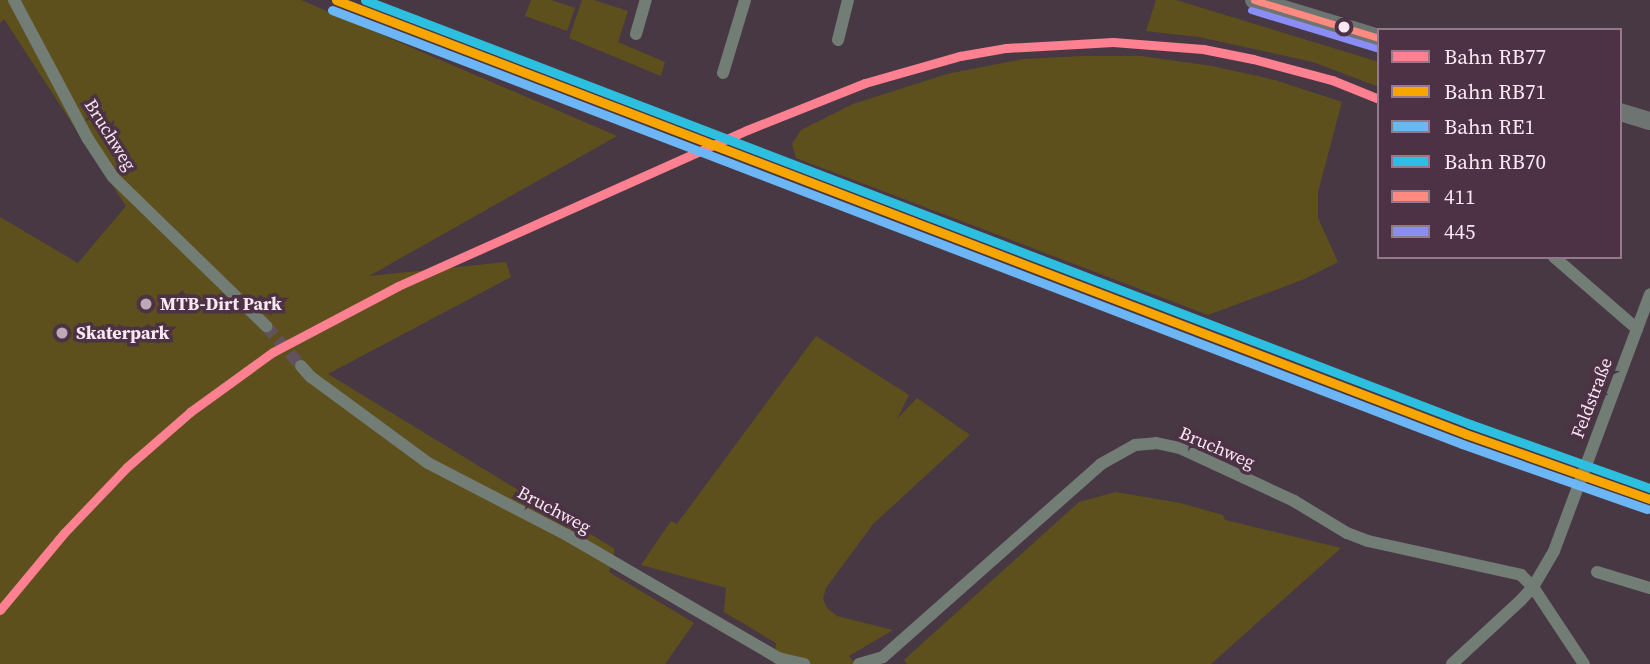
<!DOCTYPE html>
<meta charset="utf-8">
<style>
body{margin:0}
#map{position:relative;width:1650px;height:664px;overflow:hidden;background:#473843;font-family:"Source Serif 4",serif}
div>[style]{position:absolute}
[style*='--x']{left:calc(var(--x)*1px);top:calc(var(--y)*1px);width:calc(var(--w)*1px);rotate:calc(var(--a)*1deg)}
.green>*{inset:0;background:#5e501c}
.street-tunnel>*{height:12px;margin-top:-6px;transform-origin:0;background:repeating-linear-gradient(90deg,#62525d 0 12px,transparent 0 18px)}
.street>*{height:12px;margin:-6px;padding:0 6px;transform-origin:6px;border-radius:6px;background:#727d76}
.secondary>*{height:18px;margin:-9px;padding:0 9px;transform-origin:9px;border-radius:9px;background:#6d7471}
.bus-1>*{height:7px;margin:-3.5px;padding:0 3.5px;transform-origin:3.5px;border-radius:3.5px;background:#ff8a80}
.bus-2>*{height:7px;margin:-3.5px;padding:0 3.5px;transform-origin:3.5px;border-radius:3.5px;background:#8a8df4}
.rail-1>*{height:9px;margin:-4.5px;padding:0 4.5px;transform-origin:4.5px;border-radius:4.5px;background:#ff8091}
.rail-2>*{height:9px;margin:-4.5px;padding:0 4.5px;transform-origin:4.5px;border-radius:4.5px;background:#f7a600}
.rail-3>*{height:9px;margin:-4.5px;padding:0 4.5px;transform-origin:4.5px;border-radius:4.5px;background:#6db6f5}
.rail-4>*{height:9px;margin:-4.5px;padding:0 4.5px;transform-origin:4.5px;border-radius:4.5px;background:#2dbfdf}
.dots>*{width:19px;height:19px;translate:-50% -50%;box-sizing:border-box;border:4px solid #4d3246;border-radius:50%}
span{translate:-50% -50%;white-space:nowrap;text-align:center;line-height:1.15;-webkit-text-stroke:7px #4d3246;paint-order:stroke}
.street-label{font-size:18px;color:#f9e7f3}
.poi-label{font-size:18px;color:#f9e7f3;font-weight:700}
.left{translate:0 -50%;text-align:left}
.legend{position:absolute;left:1377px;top:28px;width:245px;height:231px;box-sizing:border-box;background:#4d3246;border:2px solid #927a8b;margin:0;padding:9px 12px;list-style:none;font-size:21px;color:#f9e7f3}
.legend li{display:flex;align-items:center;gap:14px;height:35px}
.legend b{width:35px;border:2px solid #927a8b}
</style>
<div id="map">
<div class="green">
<i style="clip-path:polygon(0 0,301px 0,617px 136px,369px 276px,506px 262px,511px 277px,328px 374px,615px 549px,609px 572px,694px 623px,665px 664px,0 664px,0 217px,78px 263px,126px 206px,4px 19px,0 23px)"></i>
<i style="clip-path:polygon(531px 0,551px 0,575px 8px,567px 31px,525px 16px)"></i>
<i style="clip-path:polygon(582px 0,594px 0,628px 11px,618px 42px,665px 62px,661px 76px,569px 38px)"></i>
<i style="clip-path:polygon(1156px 0,1176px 0,1379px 62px,1379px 87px,1313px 62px,1199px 37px,1146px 31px)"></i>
<i style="clip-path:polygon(1082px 56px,1141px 56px,1212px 66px,1275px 80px,1342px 102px,1318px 192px,1318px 218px,1338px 262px,1302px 280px,1208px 315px,796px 158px,792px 144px,801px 130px,853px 104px,947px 74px,1023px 59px)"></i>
<i style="clip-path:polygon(816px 336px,909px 395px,897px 419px,917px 398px,970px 435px,873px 524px,826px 588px,823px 599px,827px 608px,837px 616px,893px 630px,849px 656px,855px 664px,774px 664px,776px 643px,724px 612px,726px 588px,641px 565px,671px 521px,677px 524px)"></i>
<i style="clip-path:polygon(1116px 492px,1180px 503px,1223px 515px,1225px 520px,1341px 548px,1211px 664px,907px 664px,904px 660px,1079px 502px)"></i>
</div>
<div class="street-tunnel">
<i style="--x:266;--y:326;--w:53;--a:48.8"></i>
</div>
<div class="street">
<i style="--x:14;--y:0;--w:157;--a:62"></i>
<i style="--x:88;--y:139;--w:45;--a:56.7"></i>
<i style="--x:113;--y:177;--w:214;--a:44.2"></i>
<i style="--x:636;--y:34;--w:35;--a:-74"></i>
<i style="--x:838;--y:40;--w:41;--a:-76"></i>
<i style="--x:723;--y:73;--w:76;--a:-73.2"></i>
<i style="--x:1554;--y:257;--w:110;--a:40.9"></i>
<i style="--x:301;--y:366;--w:15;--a:48"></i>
<i style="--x:311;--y:377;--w:145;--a:36.3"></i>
<i style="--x:428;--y:463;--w:157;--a:27.4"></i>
<i style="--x:567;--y:535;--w:244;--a:30.2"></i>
<i style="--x:778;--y:658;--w:27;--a:13"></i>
<i style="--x:1597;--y:572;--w:55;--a:16.8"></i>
<i style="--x:859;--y:664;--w:25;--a:-16"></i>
<i style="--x:883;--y:657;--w:291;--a:-41.5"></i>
<i style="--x:1101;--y:464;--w:39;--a:-29"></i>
<i style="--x:1135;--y:445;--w:21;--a:-5"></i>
<i style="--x:1156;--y:443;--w:25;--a:12"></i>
<i style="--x:1180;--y:448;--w:126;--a:24.9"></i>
<i style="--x:1294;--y:501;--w:62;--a:31.1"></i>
<i style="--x:1347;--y:533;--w:22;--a:21"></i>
<i style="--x:1368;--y:541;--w:157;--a:12.5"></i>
<i style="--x:1521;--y:575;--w:17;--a:45"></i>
<i style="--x:1533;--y:587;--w:92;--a:56.5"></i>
<i style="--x:1452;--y:664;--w:94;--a:-42.8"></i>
<i style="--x:1521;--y:600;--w:18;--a:-47"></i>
<i style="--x:1533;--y:587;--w:42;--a:-59.7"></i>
<i style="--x:1554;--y:551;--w:274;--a:-69.5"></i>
</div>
<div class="secondary">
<i style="--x:1254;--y:0;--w:131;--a:16.9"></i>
<i style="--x:1620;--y:112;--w:31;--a:17"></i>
</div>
<div class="bus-1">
<i style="--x:1254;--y:0;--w:131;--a:16.9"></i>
</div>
<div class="bus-2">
<i style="--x:1251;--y:10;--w:131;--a:16.9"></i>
</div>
<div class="rail-1">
<i style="--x:0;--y:610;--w:100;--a:-50.3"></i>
<i style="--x:64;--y:533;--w:91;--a:-46.3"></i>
<i style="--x:127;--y:467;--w:84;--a:-41.1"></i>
<i style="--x:190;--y:412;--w:102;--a:-35.9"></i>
<i style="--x:273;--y:352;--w:141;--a:-27.8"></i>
<i style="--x:398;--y:286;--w:382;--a:-24.1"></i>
<i style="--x:747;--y:130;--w:127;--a:-21.7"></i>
<i style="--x:865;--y:83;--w:99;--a:-15.9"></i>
<i style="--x:960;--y:56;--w:47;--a:-9.9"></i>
<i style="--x:1006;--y:48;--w:107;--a:-3.2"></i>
<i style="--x:1113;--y:42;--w:90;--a:4.4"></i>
<i style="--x:1203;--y:49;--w:51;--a:11.3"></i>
<i style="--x:1253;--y:59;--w:82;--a:14.9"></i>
<i style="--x:1332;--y:80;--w:51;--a:22"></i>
</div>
<div class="rail-2">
<i style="--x:336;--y:0;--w:1210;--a:21.01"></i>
<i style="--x:1466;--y:434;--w:195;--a:19.5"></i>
</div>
<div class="rail-3">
<i style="--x:332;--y:10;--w:1210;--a:21.01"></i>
<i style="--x:1462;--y:444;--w:196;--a:19.4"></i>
</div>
<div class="rail-4">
<i style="--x:365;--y:0;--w:1184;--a:20.99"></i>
<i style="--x:1470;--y:424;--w:191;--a:19.6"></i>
</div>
<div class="dots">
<i style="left:1344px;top:27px;background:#f9e7f3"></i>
<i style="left:146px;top:304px;background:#bbaab5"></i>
<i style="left:62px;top:333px;background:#bbaab5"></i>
</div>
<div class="street-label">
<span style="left:110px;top:135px;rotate:58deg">Bruchweg</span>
<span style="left:1592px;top:398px;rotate:-69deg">Feldstraße</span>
<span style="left:1217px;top:448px;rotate:23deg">Bruchweg</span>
<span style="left:554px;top:510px;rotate:28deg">Bruchweg</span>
</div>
<div class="poi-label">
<span class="left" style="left:160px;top:304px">MTB-Dirt Park</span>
<span class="left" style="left:76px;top:333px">Skaterpark</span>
</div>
<ul class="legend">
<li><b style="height:9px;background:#ff8091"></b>Bahn RB77</li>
<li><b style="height:9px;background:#f7a600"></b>Bahn RB71</li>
<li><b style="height:9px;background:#6db6f5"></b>Bahn RE1</li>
<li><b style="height:9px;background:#2dbfdf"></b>Bahn RB70</li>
<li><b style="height:9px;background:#ff8a80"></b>411</li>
<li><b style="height:9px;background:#8a8df4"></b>445</li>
</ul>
</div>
